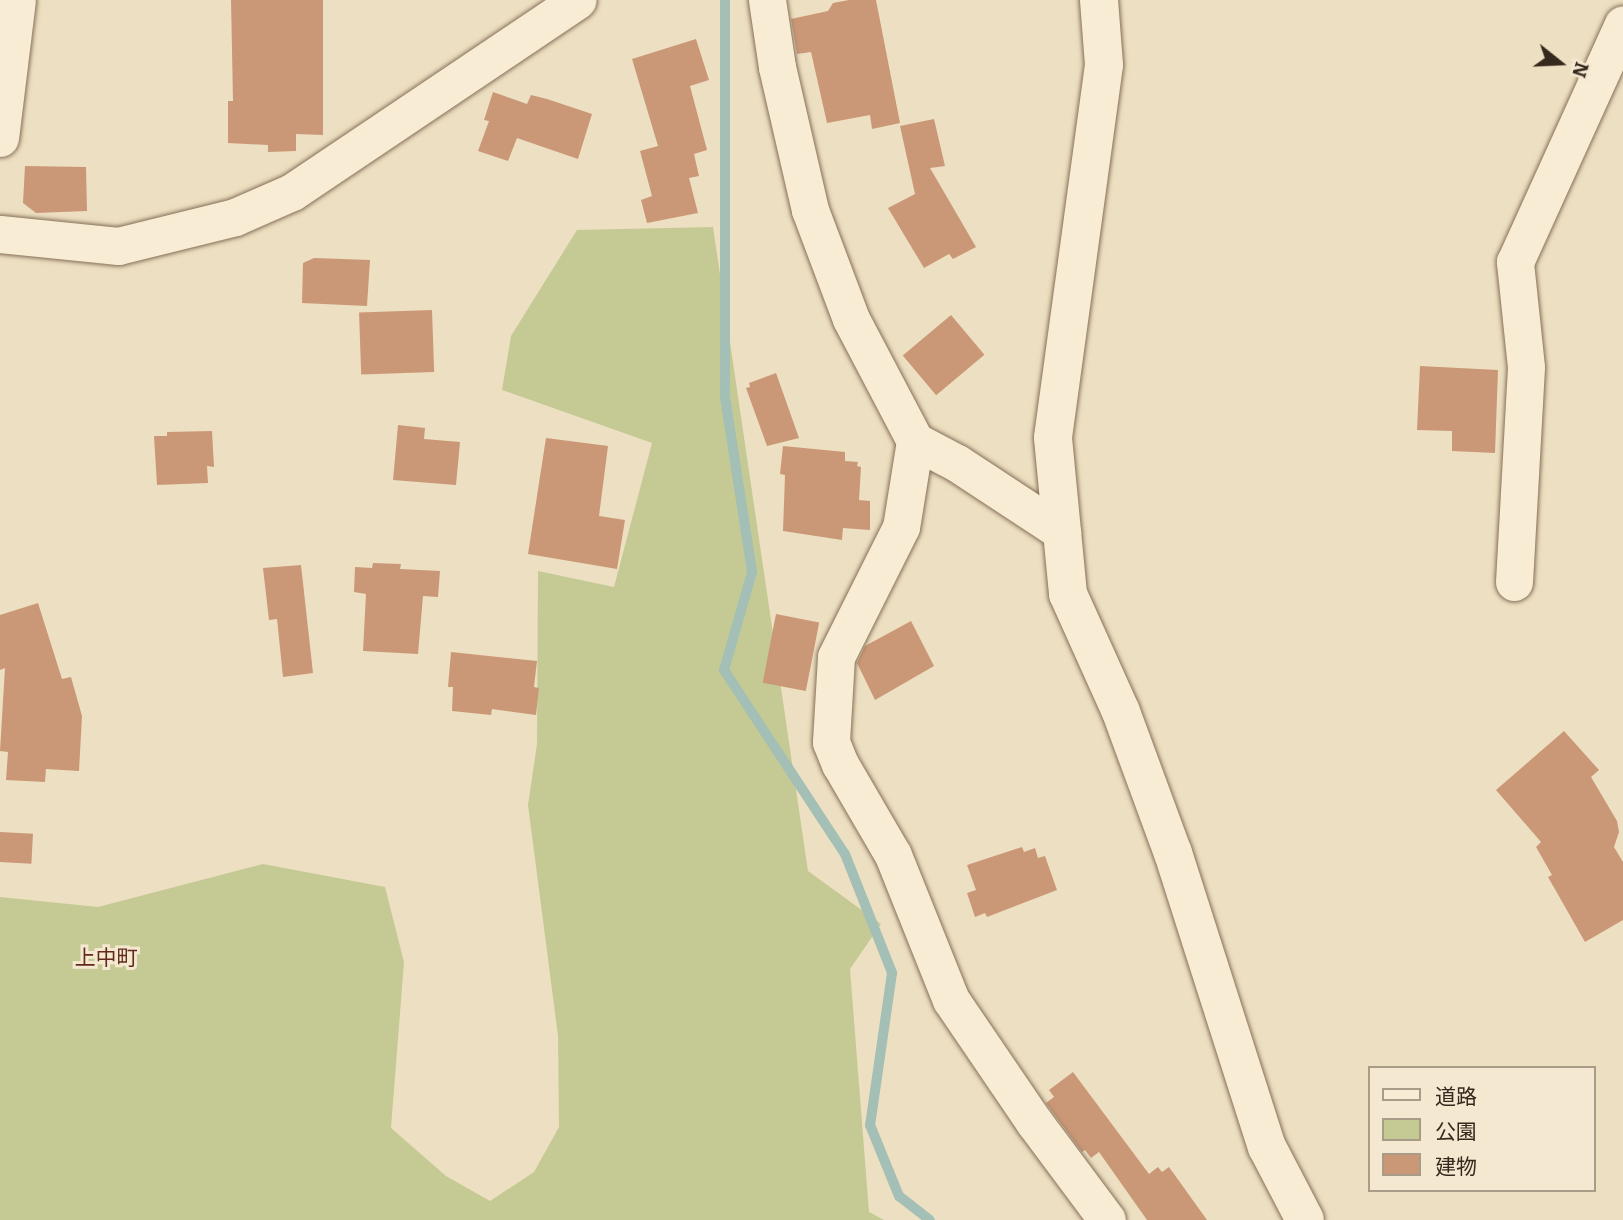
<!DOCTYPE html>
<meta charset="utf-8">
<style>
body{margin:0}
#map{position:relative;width:1623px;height:1220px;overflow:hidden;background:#eddfc1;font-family:Bitter,"Noto Sans JP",serif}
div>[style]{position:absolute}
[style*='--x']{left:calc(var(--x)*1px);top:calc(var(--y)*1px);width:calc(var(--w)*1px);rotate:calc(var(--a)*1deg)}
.green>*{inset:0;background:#c5ca95}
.stream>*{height:10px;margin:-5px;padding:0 5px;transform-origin:5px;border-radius:5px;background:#a3bfb6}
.building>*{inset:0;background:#ca9877;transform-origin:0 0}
.roads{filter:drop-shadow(0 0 2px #867059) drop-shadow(0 0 2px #867059)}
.minor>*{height:37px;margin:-18.5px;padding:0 18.5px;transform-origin:18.5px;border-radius:18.5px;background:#f8ecd4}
.tertiary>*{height:38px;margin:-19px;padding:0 19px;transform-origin:19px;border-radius:19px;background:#f8ecd4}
span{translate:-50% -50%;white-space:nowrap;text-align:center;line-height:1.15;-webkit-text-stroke:6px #f4e9d0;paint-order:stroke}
.quarter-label{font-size:21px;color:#612a1d}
.legend{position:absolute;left:1368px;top:1066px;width:228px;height:126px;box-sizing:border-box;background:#f4e9d0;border:2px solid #a89c88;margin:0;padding:9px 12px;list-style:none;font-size:21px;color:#35281d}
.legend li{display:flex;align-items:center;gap:14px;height:35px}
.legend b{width:35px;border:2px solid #a89c88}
.north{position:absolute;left:1525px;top:28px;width:70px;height:70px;-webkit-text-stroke:5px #f4e9d0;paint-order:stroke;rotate:108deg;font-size:19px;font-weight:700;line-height:28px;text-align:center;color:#35281d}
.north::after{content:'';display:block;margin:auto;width:24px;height:32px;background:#35281d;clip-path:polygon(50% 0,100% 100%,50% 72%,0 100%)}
</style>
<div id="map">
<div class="green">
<i style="clip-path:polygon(713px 227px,808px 871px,881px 924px,850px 969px,869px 1212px,884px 1220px,0 1220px,0 897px,98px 907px,263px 864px,385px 887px,404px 962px,391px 1128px,446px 1176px,490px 1201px,534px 1172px,559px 1127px,558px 1036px,528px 805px,537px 744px,538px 571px,614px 587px,652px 443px,502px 390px,511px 336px,577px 230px)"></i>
</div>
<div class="stream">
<i style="--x:725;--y:0;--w:397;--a:90"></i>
<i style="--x:725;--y:397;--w:177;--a:81.2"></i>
<i style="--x:752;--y:572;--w:102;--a:105.9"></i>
<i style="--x:724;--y:670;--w:220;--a:56.7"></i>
<i style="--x:845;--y:854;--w:128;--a:68.4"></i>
<i style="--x:892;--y:973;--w:154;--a:98.2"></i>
<i style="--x:870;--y:1125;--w:77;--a:67.8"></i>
<i style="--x:899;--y:1196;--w:39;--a:38"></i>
</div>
<div class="building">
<i style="clip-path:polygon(231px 0,323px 0,323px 135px,296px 134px,296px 151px,268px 152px,268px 145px,228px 143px,228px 101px,233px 101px)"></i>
<i style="clip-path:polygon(849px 0,876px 0,900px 123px,872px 129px,870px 115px,827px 123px,811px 52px,797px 54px,791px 19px,828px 11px,833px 3px)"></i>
<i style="clip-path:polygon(696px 39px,709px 80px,690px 86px,707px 150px,694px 154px,699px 176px,689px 178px,698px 213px,647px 223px,641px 200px,652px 196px,640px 151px,658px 146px,632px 59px)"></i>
<i style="clip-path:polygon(493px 92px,527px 104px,531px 95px,547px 99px,592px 114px,578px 159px,517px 138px,508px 161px,478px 151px,489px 121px,484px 120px)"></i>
<i style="clip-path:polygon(934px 119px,945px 166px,930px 168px,976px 247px,953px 259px,949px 254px,924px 268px,888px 208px,915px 194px,900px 126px)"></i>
<i style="clip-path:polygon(25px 166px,86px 167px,87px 211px,36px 213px,23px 203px)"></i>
<i style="clip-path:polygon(314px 258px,370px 260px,367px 306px,302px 303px,303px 263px)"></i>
<i style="left:432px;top:310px;width:62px;height:73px;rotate:88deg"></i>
<i style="left:951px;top:315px;width:52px;height:63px;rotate:50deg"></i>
<i style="clip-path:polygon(1420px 366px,1498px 370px,1495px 453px,1452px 451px,1452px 431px,1417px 430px)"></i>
<i style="clip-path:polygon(776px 373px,799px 438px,767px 446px,746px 388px,750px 387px,749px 383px)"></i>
<i style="clip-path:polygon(398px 425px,425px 428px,424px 439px,460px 442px,456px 485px,393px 480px)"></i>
<i style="clip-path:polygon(212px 431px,214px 467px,207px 466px,208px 483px,157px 485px,154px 436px,167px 436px,167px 432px)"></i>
<i style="clip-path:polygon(546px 438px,608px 446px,599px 516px,625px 520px,617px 569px,528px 554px)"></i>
<i style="clip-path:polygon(783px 446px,845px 452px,845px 461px,858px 462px,857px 466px,861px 467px,859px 500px,870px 501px,870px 530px,843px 528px,842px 540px,783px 531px,785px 475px,780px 474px)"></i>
<i style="clip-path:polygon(373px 563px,401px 564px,400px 569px,440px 571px,438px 597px,423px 596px,418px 654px,363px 651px,366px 594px,354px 592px,355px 567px,372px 568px)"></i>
<i style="clip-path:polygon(301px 565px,313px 673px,283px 677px,277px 619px,269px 620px,263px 568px)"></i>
<i style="clip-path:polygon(38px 603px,62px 679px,71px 677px,82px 716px,79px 771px,46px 769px,45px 782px,6px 780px,8px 752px,0 751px,5px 668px,0 670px,0 615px)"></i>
<i style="left:776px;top:614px;width:44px;height:70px;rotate:11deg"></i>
<i style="clip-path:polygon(911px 621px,934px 666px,875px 700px,857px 663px,865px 646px)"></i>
<i style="clip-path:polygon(451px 652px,537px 661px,534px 687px,539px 688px,536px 715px,492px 709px,491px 715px,452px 711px,453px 687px,448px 687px)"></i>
<i style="clip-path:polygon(1564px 731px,1599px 770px,1591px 777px,1617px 821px,1619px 832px,1614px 847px,1623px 862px,1623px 920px,1585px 942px,1548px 877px,1552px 875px,1536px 847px,1541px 842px,1496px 790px)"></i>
<i style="left:0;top:832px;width:33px;height:30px;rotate:3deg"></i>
<i style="clip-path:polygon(1022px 847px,1024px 852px,1035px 848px,1038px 858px,1045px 856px,1057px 890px,987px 917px,985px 913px,975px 917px,967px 893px,976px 890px,967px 865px)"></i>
<i style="clip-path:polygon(1073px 1072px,1149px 1174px,1158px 1167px,1162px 1172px,1169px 1167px,1207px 1220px,1147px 1220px,1099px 1152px,1091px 1158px,1085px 1150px,1082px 1152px,1046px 1103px,1054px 1097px,1049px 1090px)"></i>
</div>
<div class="roads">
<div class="minor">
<i style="--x:767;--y:0;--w:68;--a:81.5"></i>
<i style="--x:777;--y:67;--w:147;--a:77"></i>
<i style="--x:810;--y:210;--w:116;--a:69.4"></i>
<i style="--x:851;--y:319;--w:138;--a:62.3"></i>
<i style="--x:915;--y:441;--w:47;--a:27.6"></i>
<i style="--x:957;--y:463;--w:126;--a:33.3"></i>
<i style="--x:0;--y:138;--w:139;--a:-83"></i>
<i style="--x:0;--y:234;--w:119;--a:5.8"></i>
<i style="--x:118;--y:246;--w:121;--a:-13.9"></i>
<i style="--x:235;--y:217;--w:62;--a:-23.7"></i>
<i style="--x:292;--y:192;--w:344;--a:-33.9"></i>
<i style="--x:915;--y:441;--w:87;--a:99.2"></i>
<i style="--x:901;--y:527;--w:145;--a:116.6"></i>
<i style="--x:836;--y:657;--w:85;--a:93.4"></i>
<i style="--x:831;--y:742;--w:24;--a:68"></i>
<i style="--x:840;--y:764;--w:105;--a:59.8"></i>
<i style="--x:893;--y:855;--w:156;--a:68.2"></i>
<i style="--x:951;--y:1000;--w:148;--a:55.8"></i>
<i style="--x:1034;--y:1122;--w:122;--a:53.3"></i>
<i style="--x:1514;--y:582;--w:215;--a:-86.8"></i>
<i style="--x:1526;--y:367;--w:106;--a:-96"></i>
<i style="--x:1515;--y:262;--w:261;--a:-65.6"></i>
</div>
<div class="tertiary">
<i style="--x:1099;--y:0;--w:65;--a:85.6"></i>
<i style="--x:1104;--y:65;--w:376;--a:97.8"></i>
<i style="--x:1053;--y:438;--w:157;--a:84.5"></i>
<i style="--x:1068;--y:594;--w:129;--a:65.8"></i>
<i style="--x:1121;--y:712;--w:150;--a:69.8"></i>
<i style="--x:1173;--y:853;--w:309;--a:72.3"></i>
<i style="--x:1267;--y:1147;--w:82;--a:62.5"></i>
</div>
</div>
<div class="quarter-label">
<span style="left:106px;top:958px">上中町</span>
</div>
<ul class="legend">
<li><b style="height:9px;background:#f8ecd4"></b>道路</li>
<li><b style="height:19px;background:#c5ca95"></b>公園</li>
<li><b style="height:19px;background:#ca9877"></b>建物</li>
</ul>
<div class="north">N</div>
</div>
